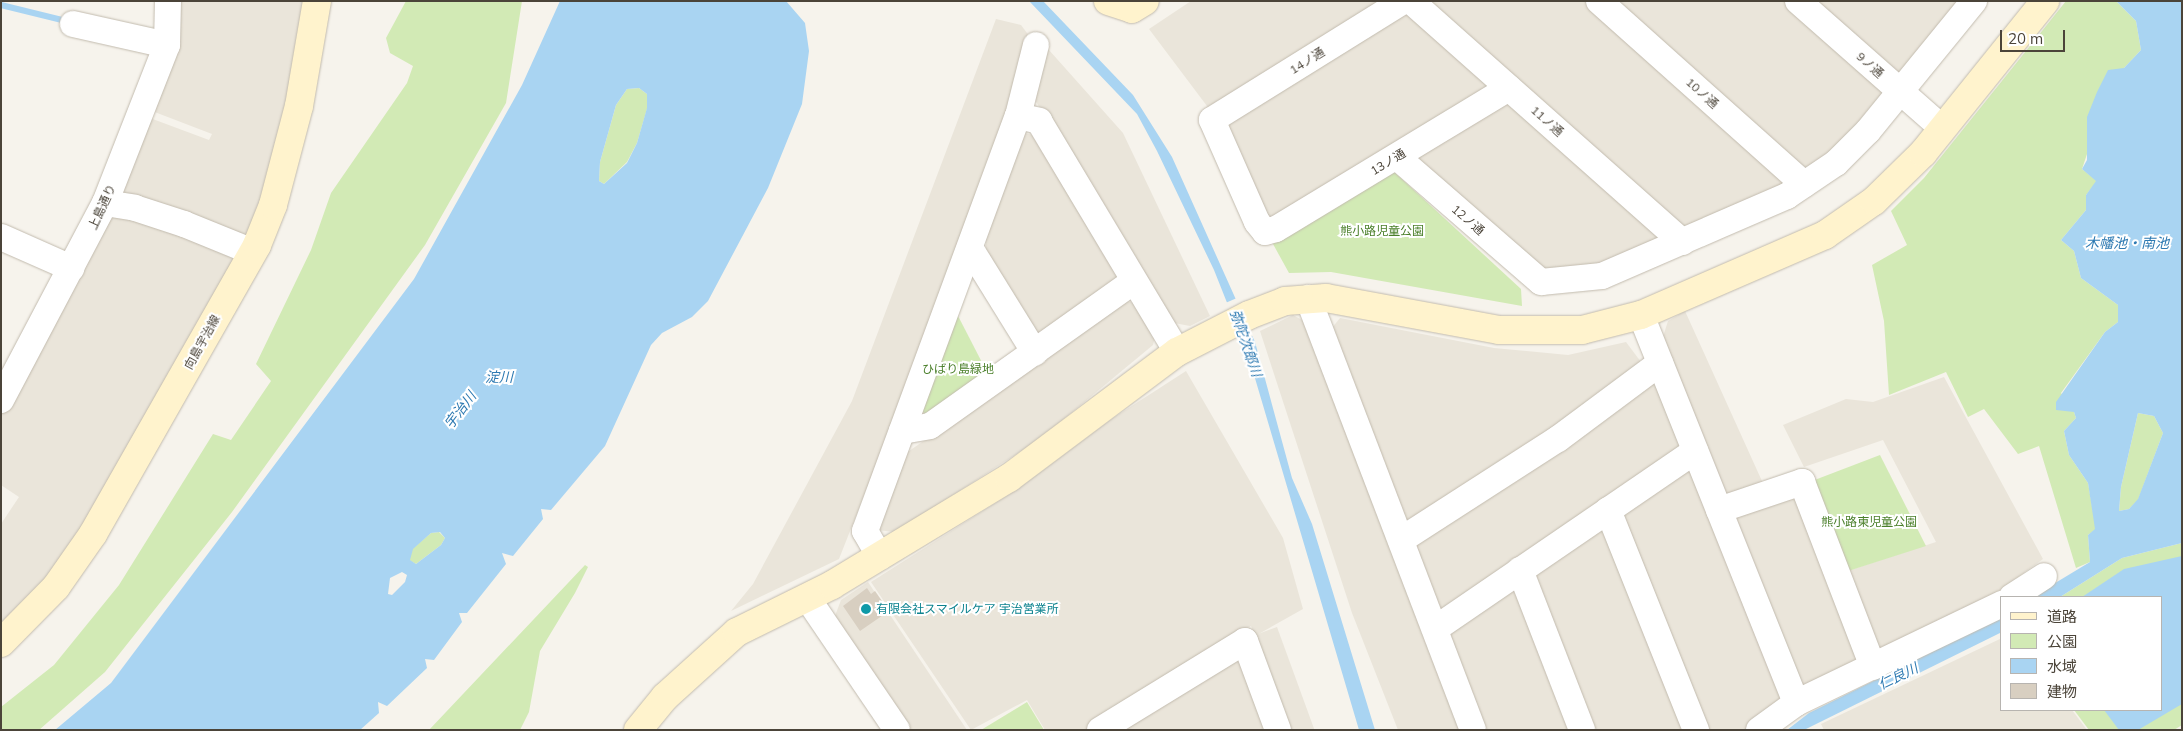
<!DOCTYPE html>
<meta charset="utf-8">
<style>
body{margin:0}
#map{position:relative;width:2183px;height:731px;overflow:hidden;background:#f6f3ec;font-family:Mulish,"Noto Sans JP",sans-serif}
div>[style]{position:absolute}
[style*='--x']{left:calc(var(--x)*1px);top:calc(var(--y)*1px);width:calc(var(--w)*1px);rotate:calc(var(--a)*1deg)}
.residential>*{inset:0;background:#eae5da;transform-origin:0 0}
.green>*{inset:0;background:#d2eab5}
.water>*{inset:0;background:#a9d4f2}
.pier>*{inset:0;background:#f6f3ec}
.stream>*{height:6px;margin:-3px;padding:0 3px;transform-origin:3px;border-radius:3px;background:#a9d4f2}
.building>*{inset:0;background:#d8cfc1}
.roads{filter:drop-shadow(0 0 1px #c2bbae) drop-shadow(0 0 1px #c2bbae)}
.street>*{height:26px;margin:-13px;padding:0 13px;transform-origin:13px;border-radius:13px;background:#fff}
.secondary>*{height:28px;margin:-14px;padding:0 14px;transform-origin:14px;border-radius:14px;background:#fff3cd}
.dots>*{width:14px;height:14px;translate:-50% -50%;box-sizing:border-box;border:2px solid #fff;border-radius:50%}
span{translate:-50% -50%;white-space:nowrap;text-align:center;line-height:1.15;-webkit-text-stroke:4px #fff;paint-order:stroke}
.street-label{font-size:12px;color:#4b4439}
.park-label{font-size:12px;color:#4a7f2a}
.culture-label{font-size:12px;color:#0d838f}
.left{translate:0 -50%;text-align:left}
.water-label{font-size:14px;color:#2e7ab2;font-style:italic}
.frame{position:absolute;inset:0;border:2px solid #4b4439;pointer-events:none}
.legend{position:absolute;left:2000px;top:596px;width:162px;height:115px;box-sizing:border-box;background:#fff;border:1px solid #b7b4b0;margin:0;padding:6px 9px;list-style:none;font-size:15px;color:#4b4439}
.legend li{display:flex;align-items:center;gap:10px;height:25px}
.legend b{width:25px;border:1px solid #b7b4b0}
.scale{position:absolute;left:2000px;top:30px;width:65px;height:22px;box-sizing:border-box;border:2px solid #4b4439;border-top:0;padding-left:6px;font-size:15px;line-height:18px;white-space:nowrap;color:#4b4439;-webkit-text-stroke:4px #fff;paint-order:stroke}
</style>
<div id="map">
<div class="residential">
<i style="clip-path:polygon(177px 1px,311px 1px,249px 248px,114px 200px,150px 118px,209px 140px,212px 134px,152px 111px)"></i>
<i style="clip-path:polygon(1191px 1px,1960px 1px,1825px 161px,1785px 187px,1597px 267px,1557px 276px,1533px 264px,1417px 161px,1269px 222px,1210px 110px,1149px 29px)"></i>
<i style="clip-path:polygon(996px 19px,1021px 25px,1033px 41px,937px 310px,839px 559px,731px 611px,753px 584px,852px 401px)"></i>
<i style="clip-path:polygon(1040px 46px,1049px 50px,1123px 133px,1210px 316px,1190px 326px,1169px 322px,1035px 100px)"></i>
<i style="clip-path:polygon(1020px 132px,1037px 136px,1119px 271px,1114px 286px,1045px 337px,1030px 334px,986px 255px,986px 232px)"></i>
<i style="clip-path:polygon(110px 211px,247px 253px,80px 542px,1px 632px,1px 524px,19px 497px,1px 485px,1px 415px)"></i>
<i style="clip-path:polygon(1124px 301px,1136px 303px,1156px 332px,1153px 345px,1041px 438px,896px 532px,866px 529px,902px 456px)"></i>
<i style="clip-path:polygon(1685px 311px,1771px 501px,1798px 491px,1829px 577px,1936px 542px,1883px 440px,1804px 467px,1783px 425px,1846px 399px,1873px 402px,1944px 377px,2043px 559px,2000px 590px,1807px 692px,1751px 730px,1398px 730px,1352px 613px,1260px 331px,1293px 315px,1327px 334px,1340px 318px,1494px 348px,1568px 355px,1626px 342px,1641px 362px,1661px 343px,1668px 321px)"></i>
<i style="clip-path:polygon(1186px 371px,1283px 538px,1303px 609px,1255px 636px,1251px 626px,1085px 730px,1045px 730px,1027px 700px,971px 730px,871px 582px,1019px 488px,1110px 420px)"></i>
<i style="clip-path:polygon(868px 582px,967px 730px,911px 730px,835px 616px,841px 600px)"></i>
<i style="left:1277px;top:627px;width:110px;height:26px;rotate:70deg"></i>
<i style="clip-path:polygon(2002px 638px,2002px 710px,2072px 710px,2087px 730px,1824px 730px,1821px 724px)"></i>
<i style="clip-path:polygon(1232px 660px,1245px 661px,1266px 717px,1262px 730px,1121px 730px)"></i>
</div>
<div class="green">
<i style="clip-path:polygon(406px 1px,522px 1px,506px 103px,425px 245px,232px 512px,105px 672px,39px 730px,1px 730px,1px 707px,54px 665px,119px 585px,213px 434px,231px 440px,271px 381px,256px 364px,311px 250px,331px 193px,407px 83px,413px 66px,390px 53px,386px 38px)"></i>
<i style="clip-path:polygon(2066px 1px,2116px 1px,2136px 21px,2141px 50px,2124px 68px,2088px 151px,2082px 169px,2097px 181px,2086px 195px,2086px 210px,2061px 240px,2074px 251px,2081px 278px,2118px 305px,2118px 322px,2105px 332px,2061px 393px,2074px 412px,2076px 418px,2064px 431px,2069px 455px,2088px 483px,2096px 529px,2088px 535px,2090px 562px,2076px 568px,2039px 446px,2018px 454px,1984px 409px,1968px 417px,1946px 372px,1889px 395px,1884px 321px,1872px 265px,1907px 245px,1891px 211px,1924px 178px)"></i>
<i style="clip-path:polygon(639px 88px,647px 94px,647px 109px,637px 143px,627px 162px,604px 184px,599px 181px,600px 162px,616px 105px,627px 89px)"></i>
<i style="clip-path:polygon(1391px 169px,1521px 289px,1522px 306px,1331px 272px,1289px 273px,1268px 235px)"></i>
<i style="clip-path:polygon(956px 312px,989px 376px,929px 418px,918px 407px)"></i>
<i style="clip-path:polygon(2138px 413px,2154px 416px,2163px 433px,2138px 500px,2129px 509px,2119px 511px,2121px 487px)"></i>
<i style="clip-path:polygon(1880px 455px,1926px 546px,1845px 572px,1812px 481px)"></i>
<i style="clip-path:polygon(439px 532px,445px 538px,441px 545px,416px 564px,409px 560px,412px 549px,431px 533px)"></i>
<i style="clip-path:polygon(2182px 543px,2182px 725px,2174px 730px,2089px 730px,2074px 710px,2162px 710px,2162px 597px,2060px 597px,2122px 558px)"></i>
<i style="clip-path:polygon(585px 565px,588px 567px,575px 593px,540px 651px,529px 712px,520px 730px,429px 730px)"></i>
<i style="clip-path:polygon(1027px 702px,1044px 730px,981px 730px)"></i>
</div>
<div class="water">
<i style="clip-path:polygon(evenodd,560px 1px,786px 1px,805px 23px,809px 51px,802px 104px,768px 188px,708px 301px,692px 317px,662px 333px,651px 345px,605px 446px,551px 510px,541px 509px,543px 519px,513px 556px,502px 553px,506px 564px,467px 613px,459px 613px,462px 622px,434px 660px,425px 659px,427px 668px,387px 706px,378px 702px,379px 713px,360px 730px,55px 730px,111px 683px,414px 279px,522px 85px,560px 1px,639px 88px,647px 94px,647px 108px,637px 143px,627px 163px,604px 184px,599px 181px,600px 162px,616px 105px,627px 89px,639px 88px,560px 1px,440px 532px,445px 538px,441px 545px,416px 564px,410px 560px,413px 549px,431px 533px,440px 532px,560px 1px,402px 572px,407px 575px,405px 582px,392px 595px,388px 594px,390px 578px,402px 572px)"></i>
<i style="clip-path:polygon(1025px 1px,1043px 1px,1133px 95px,1172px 157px,1255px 342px,1292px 478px,1312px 524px,1375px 730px,1359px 730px,1249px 358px,1214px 270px,1157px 151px,1137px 114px,1030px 2px)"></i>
<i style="clip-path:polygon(evenodd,2116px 1px,2182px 1px,2182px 543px,2122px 558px,2060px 597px,2032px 597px,2090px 562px,2088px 535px,2095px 529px,2088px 483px,2069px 455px,2064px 431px,2076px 418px,2074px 412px,2056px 410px,2056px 402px,2105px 332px,2118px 322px,2118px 305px,2081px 278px,2074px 251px,2061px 240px,2086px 210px,2086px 195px,2096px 181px,2082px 169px,2087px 160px,2087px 117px,2097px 92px,2108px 70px,2124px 68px,2141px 50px,2136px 21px,2116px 1px,2138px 413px,2154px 416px,2163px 433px,2138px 499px,2129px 509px,2119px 511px,2121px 487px,2138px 413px)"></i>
<i style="clip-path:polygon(2182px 556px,2182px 704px,2138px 730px,2119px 730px,2104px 710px,2162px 710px,2162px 597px,2082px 597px,2124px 569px)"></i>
<i style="clip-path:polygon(2002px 617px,2002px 632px,1804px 730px,1787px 730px,1809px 713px)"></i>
</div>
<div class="pier">
<i style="clip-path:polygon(1237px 298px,1255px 335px,1239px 343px,1223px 304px)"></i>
</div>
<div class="stream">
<i style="--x:1;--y:5;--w:67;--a:13.8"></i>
</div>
<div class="building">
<i style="clip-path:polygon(867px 588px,871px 594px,875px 591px,889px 611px,860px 631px,843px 606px)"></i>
</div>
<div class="roads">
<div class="street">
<i style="--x:1403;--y:1;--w:225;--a:148.1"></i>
<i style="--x:1212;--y:120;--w:111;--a:66.2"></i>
<i style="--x:1257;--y:222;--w:13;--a:51"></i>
<i style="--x:1265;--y:232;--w:11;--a:-15"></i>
<i style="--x:1276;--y:229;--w:272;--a:-31.2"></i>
<i style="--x:1411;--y:1;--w:363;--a:41.6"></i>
<i style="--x:1599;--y:1;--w:275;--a:41.8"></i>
<i style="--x:1798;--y:1;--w:192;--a:41.4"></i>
<i style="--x:73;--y:24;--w:96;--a:12.6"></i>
<i style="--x:1018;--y:116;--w:73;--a:-75.8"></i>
<i style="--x:1397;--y:157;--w:191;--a:41"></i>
<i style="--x:1541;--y:282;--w:61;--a:-5.6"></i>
<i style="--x:1602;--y:276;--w:202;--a:-23.4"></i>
<i style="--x:1787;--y:196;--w:59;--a:-34"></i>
<i style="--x:1836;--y:163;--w:45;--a:-45"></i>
<i style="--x:1868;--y:131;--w:168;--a:-50.8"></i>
<i style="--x:105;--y:203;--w:30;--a:9"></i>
<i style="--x:135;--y:208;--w:52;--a:18.1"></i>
<i style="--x:184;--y:224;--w:74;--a:22.1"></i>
<i style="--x:1;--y:237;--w:77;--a:23.9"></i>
<i style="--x:970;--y:248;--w:123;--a:58.2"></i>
<i style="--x:1308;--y:298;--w:462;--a:69.1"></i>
<i style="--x:1641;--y:315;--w:418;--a:68.2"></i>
<i style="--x:1;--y:400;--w:223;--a:-62.2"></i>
<i style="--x:105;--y:203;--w:170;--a:-68.6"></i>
<i style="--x:167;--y:45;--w:44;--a:-88.7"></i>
<i style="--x:902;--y:431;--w:28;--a:-10"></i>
<i style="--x:930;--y:426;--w:250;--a:-35.4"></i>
<i style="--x:1608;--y:510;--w:237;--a:68.2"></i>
<i style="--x:1719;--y:510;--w:88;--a:-18.6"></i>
<i style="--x:1802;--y:482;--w:198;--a:69"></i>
<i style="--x:1401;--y:540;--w:187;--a:-32.8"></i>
<i style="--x:1558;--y:439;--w:127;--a:-36.7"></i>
<i style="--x:880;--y:557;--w:30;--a:-120"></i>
<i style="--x:865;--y:531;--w:442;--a:-69.8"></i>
<i style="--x:1018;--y:116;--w:22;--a:13"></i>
<i style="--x:1039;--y:121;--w:269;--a:59.1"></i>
<i style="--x:1520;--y:570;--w:172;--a:68.8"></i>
<i style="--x:2012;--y:597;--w:38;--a:-33"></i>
<i style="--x:808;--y:599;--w:158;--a:55.8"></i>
<i style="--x:1435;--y:629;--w:315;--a:-34.4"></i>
<i style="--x:1100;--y:730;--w:170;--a:-31.5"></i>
<i style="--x:1245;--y:641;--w:95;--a:69.7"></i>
<i style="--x:1759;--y:730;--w:46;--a:-36.1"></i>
<i style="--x:1796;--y:703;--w:229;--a:-25.7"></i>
</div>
<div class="secondary">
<i style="--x:1108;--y:1;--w:25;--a:18"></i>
<i style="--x:1132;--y:9;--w:15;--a:-32"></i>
<i style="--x:1;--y:643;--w:78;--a:-45.5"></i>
<i style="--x:56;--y:587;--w:65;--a:-55.1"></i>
<i style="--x:93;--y:534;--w:332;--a:-60.4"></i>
<i style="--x:257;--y:245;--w:43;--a:-68.2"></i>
<i style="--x:273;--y:205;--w:102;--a:-75.3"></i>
<i style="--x:299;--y:106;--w:107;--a:-80.3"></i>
<i style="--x:638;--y:730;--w:43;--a:-50.7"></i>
<i style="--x:665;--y:697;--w:97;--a:-42.1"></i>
<i style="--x:737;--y:632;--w:106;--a:-26.3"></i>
<i style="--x:832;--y:585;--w:207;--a:-31.2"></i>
<i style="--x:1009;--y:478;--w:210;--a:-36.9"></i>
<i style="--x:1177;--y:352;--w:81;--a:-27.2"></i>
<i style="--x:1249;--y:315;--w:39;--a:-21"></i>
<i style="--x:1285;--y:301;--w:41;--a:-4.2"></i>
<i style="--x:1326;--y:298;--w:176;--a:10.5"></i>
<i style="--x:1499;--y:330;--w:83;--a:0"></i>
<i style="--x:1582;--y:330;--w:61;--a:-14.3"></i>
<i style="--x:1641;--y:315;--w:201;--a:-23.5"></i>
<i style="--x:1825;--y:235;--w:60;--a:-34.8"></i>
<i style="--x:1874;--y:201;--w:69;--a:-44.4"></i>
<i style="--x:1923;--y:153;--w:195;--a:-51.2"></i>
</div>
</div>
<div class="dots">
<i style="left:866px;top:609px;background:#0f9aa8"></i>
</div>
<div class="street-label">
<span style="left:1307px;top:61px;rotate:-32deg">14ノ通</span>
<span style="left:1870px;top:65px;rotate:42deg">9ノ通</span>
<span style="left:1702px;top:93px;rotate:42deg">10ノ通</span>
<span style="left:1547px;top:121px;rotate:42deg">11ノ通</span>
<span style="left:1388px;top:162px;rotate:-31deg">13ノ通</span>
<span style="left:102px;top:207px;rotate:-65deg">上島通り</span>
<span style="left:1468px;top:220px;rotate:41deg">12ノ通</span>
<span style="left:202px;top:342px;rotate:-61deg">向島宇治線</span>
</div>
<div class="park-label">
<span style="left:1382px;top:231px">熊小路児童公園</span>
<span style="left:958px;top:369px">ひばり島緑地</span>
<span style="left:1869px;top:522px">熊小路東児童公園</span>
</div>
<div class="culture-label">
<span class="left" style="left:876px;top:609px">有限会社スマイルケア 宇治営業所</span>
</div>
<div class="water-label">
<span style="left:2127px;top:243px">木幡池・南池</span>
<span style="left:1246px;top:343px;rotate:71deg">弥陀次郎川</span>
<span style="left:499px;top:377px">淀川</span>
<span style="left:460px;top:410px;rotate:-53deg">宇治川</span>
<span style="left:1898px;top:676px;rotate:-26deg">仁良川</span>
</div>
<div class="frame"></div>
<ul class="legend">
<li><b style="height:6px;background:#fff3cd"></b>道路</li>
<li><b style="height:14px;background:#d2eab5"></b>公園</li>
<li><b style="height:14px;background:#a9d4f2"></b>水域</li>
<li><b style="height:14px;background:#d8cfc1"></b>建物</li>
</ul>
<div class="scale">20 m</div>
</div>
